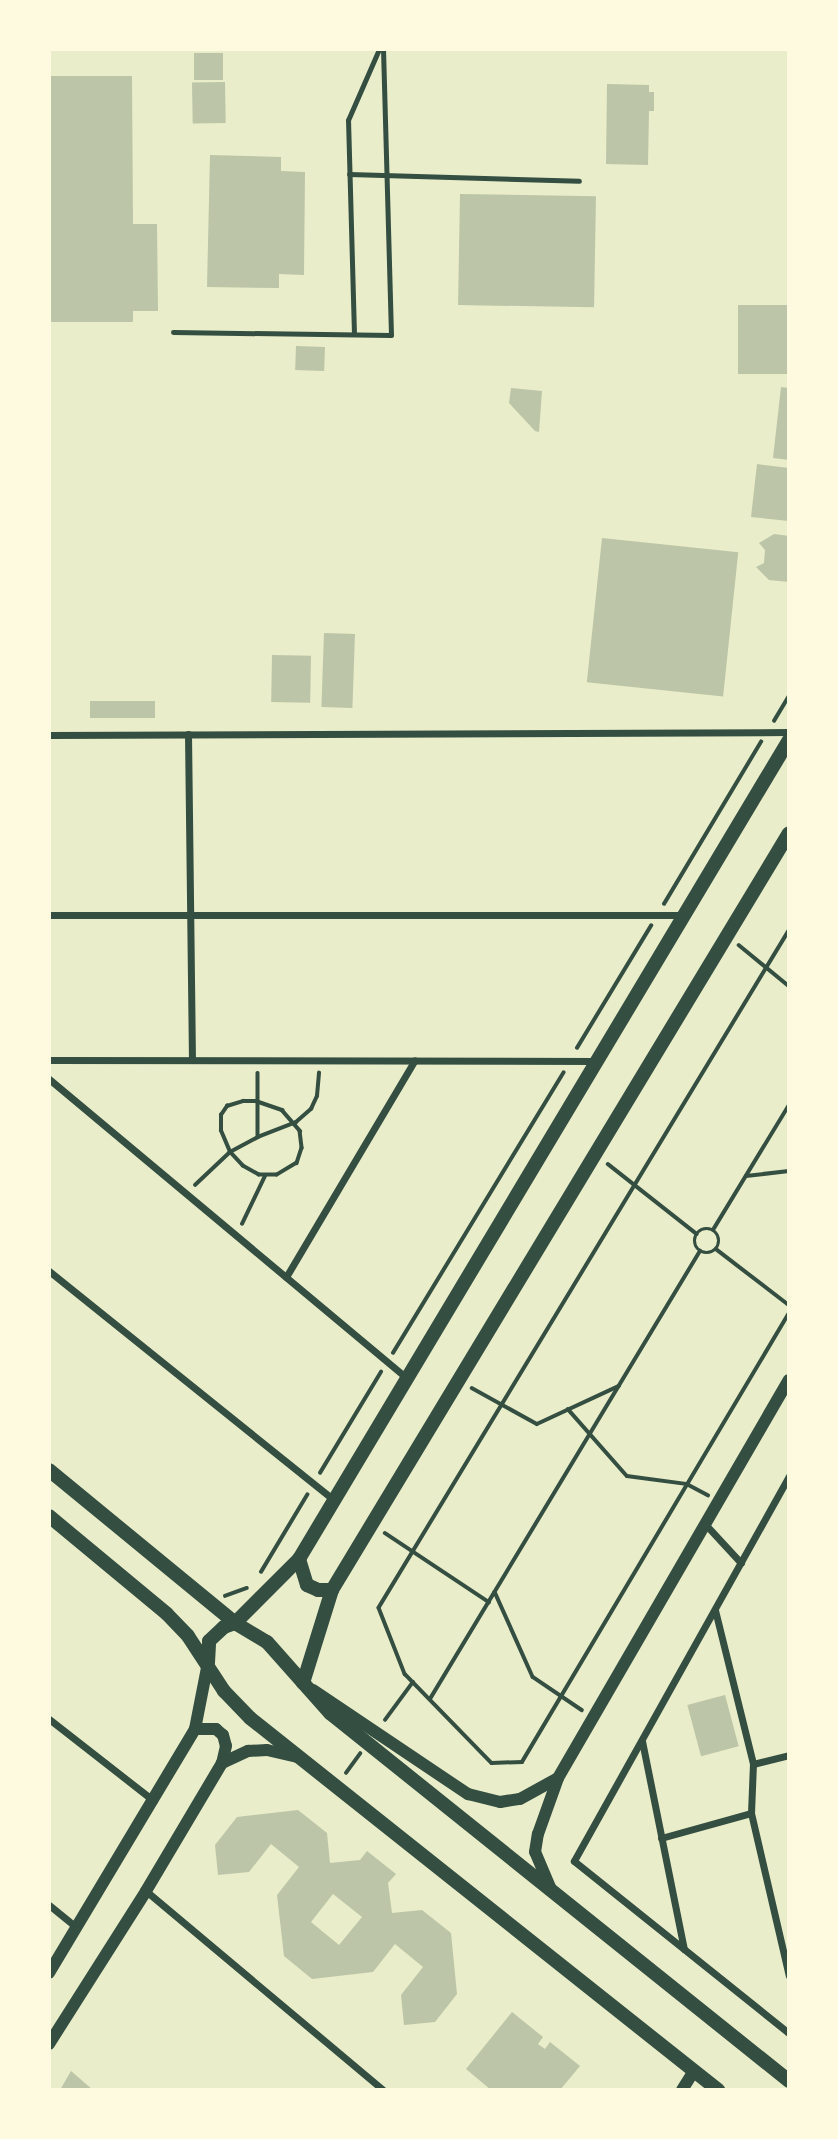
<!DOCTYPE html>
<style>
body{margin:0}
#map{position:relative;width:838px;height:2139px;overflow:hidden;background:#e9edc9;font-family:Barlow,sans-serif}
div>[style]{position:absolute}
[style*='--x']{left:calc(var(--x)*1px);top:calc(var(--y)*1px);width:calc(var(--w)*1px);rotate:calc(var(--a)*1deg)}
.building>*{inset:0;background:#bcc5a7;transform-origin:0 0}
.path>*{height:3.5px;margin:-1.75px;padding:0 1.75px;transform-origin:1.75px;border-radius:1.75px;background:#344e41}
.path>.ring{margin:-1.75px;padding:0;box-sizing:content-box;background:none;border:3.5px solid #344e41;border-radius:50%}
.service>*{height:5px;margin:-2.5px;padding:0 2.5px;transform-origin:2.5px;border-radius:2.5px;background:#344e41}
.minor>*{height:7px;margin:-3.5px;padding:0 3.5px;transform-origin:3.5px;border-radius:3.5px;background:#344e41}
.tertiary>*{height:12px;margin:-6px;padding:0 6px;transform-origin:6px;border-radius:6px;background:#344e41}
.secondary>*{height:14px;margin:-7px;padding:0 7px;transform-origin:7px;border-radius:7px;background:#344e41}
span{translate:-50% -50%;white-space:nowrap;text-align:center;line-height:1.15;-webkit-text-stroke:5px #fefae0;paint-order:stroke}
.frame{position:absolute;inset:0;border:51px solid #fefae0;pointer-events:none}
</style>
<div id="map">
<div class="building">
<i style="left:194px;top:53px;width:29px;height:27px"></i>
<i style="clip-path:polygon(49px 76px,132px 76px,133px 224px,157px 224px,158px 311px,133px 311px,133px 322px,49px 322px)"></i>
<i style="left:225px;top:82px;width:41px;height:33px;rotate:89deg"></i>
<i style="clip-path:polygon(607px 84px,649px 85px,649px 92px,654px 92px,654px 111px,649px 111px,648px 165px,606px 164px)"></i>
<i style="clip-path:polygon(210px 155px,281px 157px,281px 171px,305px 172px,304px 275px,279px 274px,279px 288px,207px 287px)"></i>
<i style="left:460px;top:194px;width:136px;height:111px;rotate:1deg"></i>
<i style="left:789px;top:305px;width:69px;height:51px;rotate:90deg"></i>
<i style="left:296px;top:346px;width:29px;height:24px;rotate:2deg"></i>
<i style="clip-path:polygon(781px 387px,789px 388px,789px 460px,773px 458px)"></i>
<i style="clip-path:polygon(511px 388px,542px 391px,539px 432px,535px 431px,509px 403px)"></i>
<i style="clip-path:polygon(757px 464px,789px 468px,789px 521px,751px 517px)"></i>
<i style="clip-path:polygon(774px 534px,789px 536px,789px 582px,769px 580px,756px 567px,764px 563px,765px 550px,759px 543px)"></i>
<i style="left:602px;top:538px;width:137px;height:145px;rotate:6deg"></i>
<i style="left:324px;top:633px;width:31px;height:74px;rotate:2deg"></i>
<i style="left:272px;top:655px;width:39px;height:47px;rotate:1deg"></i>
<i style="left:90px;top:701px;width:65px;height:17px"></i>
<i style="left:725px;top:1695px;width:53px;height:39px;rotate:75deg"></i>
<i style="clip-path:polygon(evenodd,298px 1810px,327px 1833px,330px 1863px,360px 1860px,367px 1851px,396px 1874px,388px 1883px,392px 1913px,422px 1910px,451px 1933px,457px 1994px,435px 2022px,404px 2025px,401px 1995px,423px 1967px,395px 1944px,373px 1972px,312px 1979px,284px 1956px,277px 1895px,299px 1867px,271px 1844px,249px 1872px,218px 1875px,215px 1845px,237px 1817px,298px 1810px,333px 1894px,362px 1917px,339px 1945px,311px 1922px,333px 1894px)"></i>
<i style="clip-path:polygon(512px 2012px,543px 2037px,538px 2044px,545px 2049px,550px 2042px,580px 2066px,560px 2090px,491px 2090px,466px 2069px)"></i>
<i style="clip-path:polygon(71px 2071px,93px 2090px,60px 2090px)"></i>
</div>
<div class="path">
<i style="--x:774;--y:721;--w:29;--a:-59"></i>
<i style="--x:664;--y:904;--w:189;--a:-59.1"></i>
<i style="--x:789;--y:931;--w:791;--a:121.2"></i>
<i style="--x:379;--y:1608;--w:71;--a:68.5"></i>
<i style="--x:405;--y:1674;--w:124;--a:45.7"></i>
<i style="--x:492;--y:1763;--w:30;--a:-2"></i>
<i style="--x:522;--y:1762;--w:522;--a:-59.26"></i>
<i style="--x:739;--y:945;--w:65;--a:39.4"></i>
<i style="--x:577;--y:1048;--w:143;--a:-58.8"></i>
<i style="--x:258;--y:1073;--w:64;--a:90"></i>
<i style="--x:256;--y:1101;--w:28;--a:19"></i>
<i style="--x:282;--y:1110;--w:28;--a:49"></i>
<i style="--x:300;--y:1131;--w:17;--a:83"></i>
<i style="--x:302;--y:1148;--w:16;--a:108"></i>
<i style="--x:297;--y:1163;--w:23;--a:149"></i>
<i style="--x:277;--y:1175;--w:18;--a:180"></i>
<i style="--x:259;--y:1175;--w:18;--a:-151"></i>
<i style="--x:243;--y:1166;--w:19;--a:-133"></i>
<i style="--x:230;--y:1152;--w:23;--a:-113"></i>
<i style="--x:221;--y:1131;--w:16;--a:-90"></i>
<i style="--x:221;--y:1115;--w:11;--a:-56"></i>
<i style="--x:227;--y:1106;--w:17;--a:-17"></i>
<i style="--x:243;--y:1101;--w:13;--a:0"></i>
<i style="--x:608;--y:1164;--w:113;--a:38.2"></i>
<i style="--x:746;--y:1176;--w:43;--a:-6.6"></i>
<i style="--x:195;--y:1185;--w:48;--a:-43.3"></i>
<i style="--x:230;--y:1152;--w:32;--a:-28"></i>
<i style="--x:258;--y:1137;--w:41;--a:-21.5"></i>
<i style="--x:296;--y:1122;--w:20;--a:-41"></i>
<i style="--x:311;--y:1109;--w:14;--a:-65"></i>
<i style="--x:317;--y:1096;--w:23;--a:-85"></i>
<i style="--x:242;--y:1224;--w:53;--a:-64.4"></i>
<i class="ring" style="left:695px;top:1229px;width:20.5px;height:20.5px"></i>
<i style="--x:713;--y:1230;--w:146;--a:-58.7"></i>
<i style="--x:716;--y:1249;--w:92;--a:37.5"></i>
<i style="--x:393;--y:1353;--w:328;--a:-58.7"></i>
<i style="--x:472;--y:1388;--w:74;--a:29"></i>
<i style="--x:537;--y:1424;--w:90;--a:-24.9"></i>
<i style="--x:568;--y:1409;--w:89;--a:48.6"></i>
<i style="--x:627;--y:1476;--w:61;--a:7.6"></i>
<i style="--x:687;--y:1484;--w:24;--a:28"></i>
<i style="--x:320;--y:1473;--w:118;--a:-58.9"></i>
<i style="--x:385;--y:1533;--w:125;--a:33.6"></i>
<i style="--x:261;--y:1572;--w:90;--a:-59.1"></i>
<i style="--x:495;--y:1592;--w:93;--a:65.9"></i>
<i style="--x:533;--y:1677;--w:59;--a:34"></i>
<i style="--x:225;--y:1596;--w:23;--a:-20"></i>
<i style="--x:430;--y:1699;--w:523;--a:-58.92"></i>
<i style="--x:385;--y:1720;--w:47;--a:-53.6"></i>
<i style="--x:346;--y:1773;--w:24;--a:-54"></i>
</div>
<div class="service">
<i style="--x:349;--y:174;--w:230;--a:1.7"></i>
<i style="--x:173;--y:332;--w:218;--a:0.8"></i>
<i style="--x:391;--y:335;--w:286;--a:-91.6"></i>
<i style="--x:354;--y:334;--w:214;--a:-91.6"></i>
<i style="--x:348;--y:120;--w:77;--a:-66.4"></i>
</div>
<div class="minor">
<i style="--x:188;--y:734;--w:326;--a:89.3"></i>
<i style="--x:49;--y:735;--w:740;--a:-0.23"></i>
<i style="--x:49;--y:915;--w:635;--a:0"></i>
<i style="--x:49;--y:1060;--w:548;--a:0.1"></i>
<i style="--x:49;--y:1079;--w:466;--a:39.9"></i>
<i style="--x:49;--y:1271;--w:366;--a:38.8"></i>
<i style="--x:286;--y:1277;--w:252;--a:-59.3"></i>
<i style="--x:789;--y:1476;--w:441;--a:119.2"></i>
<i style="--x:574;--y:1861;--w:275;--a:38.7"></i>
<i style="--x:705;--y:1524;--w:53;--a:47.3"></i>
<i style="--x:715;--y:1610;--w:159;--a:76.1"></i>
<i style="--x:49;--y:1719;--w:133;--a:38"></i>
<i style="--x:642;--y:1741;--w:212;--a:78.6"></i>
<i style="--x:751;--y:1813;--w:167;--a:76.9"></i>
<i style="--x:661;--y:1838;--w:93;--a:-15.5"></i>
<i style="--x:751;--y:1813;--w:49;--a:-87.7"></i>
<i style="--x:753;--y:1764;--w:37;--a:-14"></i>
<i style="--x:146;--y:1891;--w:309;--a:40"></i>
<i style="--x:49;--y:1905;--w:36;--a:39"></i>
</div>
<div class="tertiary">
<i style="--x:313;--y:1690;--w:187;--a:33.9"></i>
<i style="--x:468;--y:1794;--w:33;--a:14"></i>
<i style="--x:500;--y:1802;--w:20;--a:-9"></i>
<i style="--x:520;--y:1799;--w:43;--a:-28.9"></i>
<i style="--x:195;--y:1729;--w:21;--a:0"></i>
<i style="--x:216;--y:1729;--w:9;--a:41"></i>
<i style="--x:223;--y:1735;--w:11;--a:75"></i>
<i style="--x:226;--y:1746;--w:17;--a:103"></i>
<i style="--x:550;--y:1887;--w:38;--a:-113"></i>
<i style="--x:535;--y:1852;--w:18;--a:-81"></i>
<i style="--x:538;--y:1834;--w:59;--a:-70.3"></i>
<i style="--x:558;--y:1778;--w:460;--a:-59.9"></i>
<i style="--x:49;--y:1973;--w:284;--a:-59.1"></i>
<i style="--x:195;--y:1729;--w:67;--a:-78.9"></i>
<i style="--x:49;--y:2044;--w:181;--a:-57.6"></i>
<i style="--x:146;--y:1891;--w:149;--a:-59.3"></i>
<i style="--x:222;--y:1763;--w:29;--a:-25"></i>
<i style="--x:248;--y:1751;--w:19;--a:-3"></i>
<i style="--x:267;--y:1750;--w:31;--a:13"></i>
<i style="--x:682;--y:2090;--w:22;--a:-58"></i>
</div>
<div class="secondary">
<i style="--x:49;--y:1470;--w:241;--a:39.4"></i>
<i style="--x:235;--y:1623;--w:37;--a:31"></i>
<i style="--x:267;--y:1642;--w:95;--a:48.4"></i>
<i style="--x:330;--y:1713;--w:588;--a:38.72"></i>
<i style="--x:49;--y:1516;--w:153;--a:39.7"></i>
<i style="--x:167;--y:1614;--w:30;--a:46"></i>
<i style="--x:188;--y:1636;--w:66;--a:56.8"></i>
<i style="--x:224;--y:1691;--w:37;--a:46"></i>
<i style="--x:250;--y:1718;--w:598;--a:38.48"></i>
<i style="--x:299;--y:1559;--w:27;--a:73"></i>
<i style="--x:307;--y:1585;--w:12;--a:24"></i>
<i style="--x:318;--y:1590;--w:14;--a:0"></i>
<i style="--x:208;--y:1663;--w:22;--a:-87"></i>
<i style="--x:209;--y:1641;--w:21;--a:-43"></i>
<i style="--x:224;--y:1627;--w:12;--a:-20"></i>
<i style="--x:235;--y:1623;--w:91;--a:-45"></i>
<i style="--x:299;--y:1559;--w:954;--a:-59.11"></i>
<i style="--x:303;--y:1683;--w:97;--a:-72.7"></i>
<i style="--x:332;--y:1590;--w:884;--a:-58.88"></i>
</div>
<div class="frame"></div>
</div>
